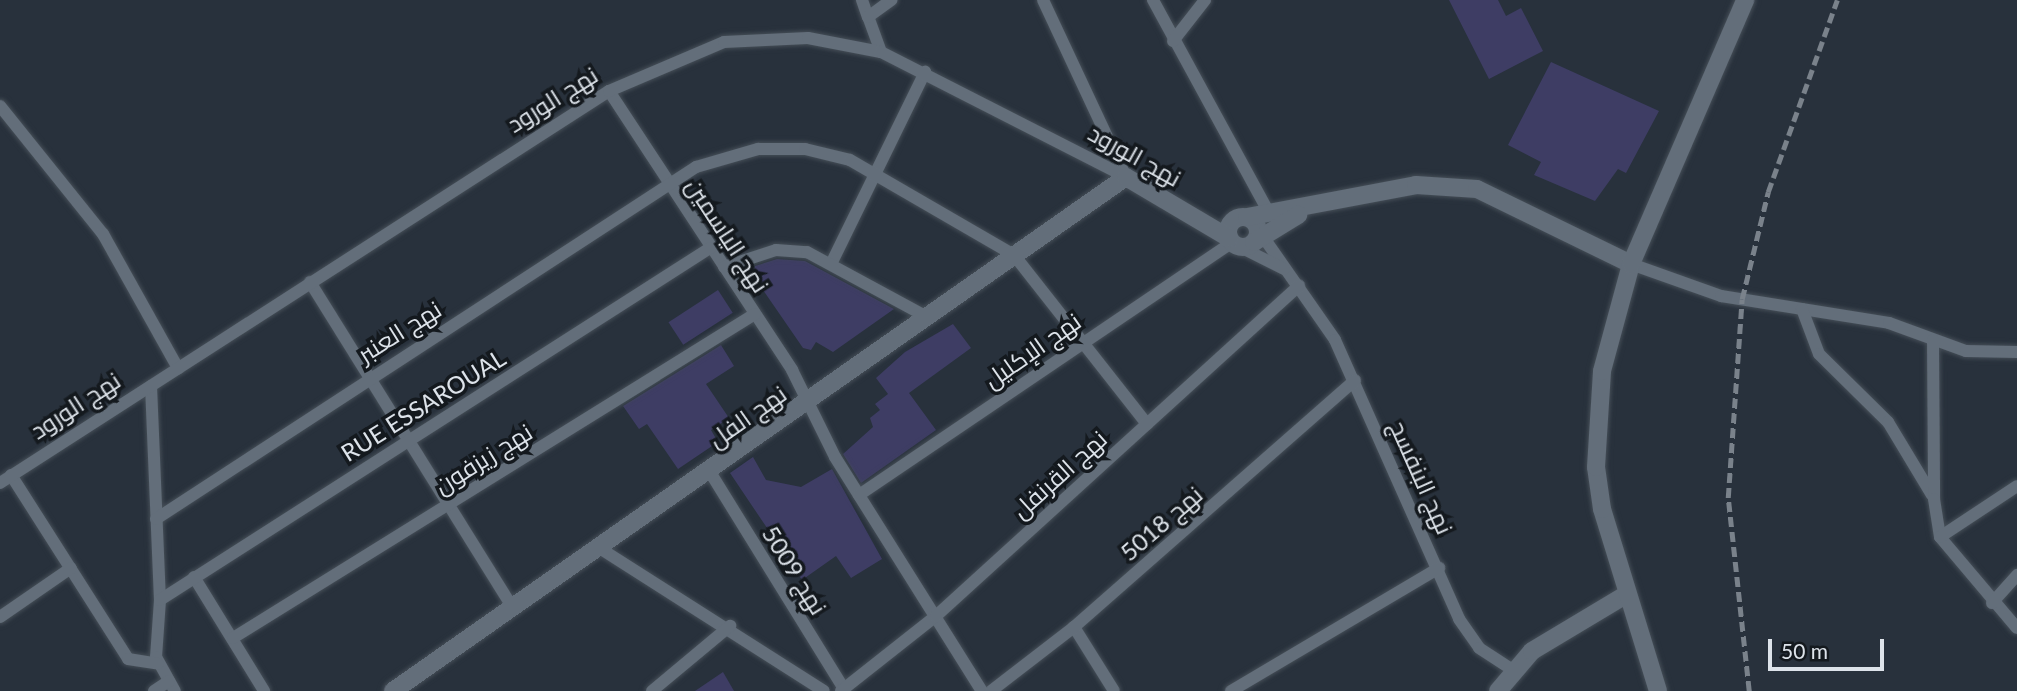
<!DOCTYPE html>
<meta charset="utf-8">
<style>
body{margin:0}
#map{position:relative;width:2017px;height:691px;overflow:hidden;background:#28313c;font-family:Lato,Cairo,sans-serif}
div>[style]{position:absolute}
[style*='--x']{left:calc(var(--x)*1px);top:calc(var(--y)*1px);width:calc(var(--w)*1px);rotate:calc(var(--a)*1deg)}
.building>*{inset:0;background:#3e3d64;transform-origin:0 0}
.roads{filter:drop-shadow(0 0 2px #454e57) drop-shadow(0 0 2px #454e57)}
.street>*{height:12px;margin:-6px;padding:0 6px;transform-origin:6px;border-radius:6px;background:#636e7a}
.secondary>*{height:18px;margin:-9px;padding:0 9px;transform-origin:9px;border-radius:9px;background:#636e7a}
.secondary>.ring{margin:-9px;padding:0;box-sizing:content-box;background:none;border:18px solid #636e7a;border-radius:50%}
.rail>*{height:4.5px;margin-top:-2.25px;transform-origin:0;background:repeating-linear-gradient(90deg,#7a828b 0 10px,transparent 0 15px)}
span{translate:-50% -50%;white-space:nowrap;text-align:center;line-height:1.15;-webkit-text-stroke:7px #14191e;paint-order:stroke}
.street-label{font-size:24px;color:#dde3ea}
.scale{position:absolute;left:1768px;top:639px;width:116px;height:32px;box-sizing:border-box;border:4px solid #dde3ea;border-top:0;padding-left:9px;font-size:21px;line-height:24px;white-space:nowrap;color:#dde3ea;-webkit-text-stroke:5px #14191e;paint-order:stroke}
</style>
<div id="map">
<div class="building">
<i style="clip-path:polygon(1449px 0,1498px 0,1506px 16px,1521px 8px,1543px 51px,1489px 79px)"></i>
<i style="clip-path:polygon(1551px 62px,1659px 111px,1626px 173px,1618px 169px,1595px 201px,1534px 175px,1541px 162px,1508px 145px)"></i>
<i style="clip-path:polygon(777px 259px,805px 261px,894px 309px,833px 352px,816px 342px,811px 350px,803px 348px,754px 277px,755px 266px)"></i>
<i style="left:718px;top:290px;width:27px;height:59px;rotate:57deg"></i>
<i style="clip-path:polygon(953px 324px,971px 348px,909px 393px,936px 430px,861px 483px,843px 454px,873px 427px,870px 418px,880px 410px,875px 404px,888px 394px,876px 378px,905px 352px)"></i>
<i style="clip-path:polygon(721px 345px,734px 366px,706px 384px,729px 418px,711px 430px,718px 442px,678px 469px,647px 424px,639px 429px,623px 406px)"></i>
<i style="clip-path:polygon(753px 457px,766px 480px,801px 487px,832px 469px,882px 559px,851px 578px,836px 556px,802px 580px,730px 473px)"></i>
<i style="clip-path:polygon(723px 672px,734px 691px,695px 691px)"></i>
</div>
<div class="roads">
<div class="street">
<i style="--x:862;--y:0;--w:18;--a:71"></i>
<i style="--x:1043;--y:0;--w:195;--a:64.9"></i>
<i style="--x:1153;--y:0;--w:245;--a:61.4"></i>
<i style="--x:1173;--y:41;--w:52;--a:-52"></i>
<i style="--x:881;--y:52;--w:37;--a:-110"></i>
<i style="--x:868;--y:17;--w:29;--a:-36"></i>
<i style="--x:609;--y:91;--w:334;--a:56.7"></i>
<i style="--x:792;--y:370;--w:97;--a:63.7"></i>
<i style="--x:835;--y:457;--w:276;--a:57.9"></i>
<i style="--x:0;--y:106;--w:164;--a:51.2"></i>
<i style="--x:103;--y:234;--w:154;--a:60.8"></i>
<i style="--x:1257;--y:228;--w:136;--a:55.1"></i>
<i style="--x:1335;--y:340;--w:305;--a:66"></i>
<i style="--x:1459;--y:619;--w:35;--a:55"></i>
<i style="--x:1479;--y:648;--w:44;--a:33"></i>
<i style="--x:1240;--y:247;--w:49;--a:26.6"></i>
<i style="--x:832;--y:262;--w:212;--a:-63.9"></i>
<i style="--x:1631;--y:264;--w:96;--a:19.6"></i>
<i style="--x:1721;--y:296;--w:170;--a:9.1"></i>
<i style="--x:1889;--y:323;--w:82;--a:20"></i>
<i style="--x:1966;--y:351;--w:51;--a:1.1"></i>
<i style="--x:724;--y:267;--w:55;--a:-18.1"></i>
<i style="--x:776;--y:250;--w:31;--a:4"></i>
<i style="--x:807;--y:252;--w:136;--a:28.4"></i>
<i style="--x:310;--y:282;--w:384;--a:58.1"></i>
<i style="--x:1802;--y:309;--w:48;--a:69.3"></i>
<i style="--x:1819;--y:354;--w:97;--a:44.6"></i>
<i style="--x:1888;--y:422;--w:85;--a:58.9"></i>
<i style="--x:1933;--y:340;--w:159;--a:89.6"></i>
<i style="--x:1934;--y:499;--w:38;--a:81"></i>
<i style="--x:1940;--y:537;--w:119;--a:49.8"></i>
<i style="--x:151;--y:386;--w:214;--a:87.6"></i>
<i style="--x:160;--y:600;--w:57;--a:94"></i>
<i style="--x:156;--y:657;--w:39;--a:61"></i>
<i style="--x:710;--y:472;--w:257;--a:58.3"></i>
<i style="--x:11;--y:475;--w:218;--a:57.5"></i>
<i style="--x:128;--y:659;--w:30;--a:9"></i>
<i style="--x:0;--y:483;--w:724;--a:-32.77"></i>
<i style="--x:609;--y:91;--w:125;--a:-23.1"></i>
<i style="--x:724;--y:42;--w:84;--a:-2.7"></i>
<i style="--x:808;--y:38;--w:74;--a:10.9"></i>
<i style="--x:881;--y:52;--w:275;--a:27"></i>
<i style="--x:859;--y:495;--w:451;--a:-34.1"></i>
<i style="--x:156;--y:519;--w:645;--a:-33.1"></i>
<i style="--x:696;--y:167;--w:65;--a:-16.2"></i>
<i style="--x:758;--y:149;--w:47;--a:0"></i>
<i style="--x:805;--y:149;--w:46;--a:13.7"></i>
<i style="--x:850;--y:160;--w:190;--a:30.1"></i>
<i style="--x:1014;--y:255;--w:215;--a:51.8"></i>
<i style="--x:1940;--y:537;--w:92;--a:-33.5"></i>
<i style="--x:601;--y:549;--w:264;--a:32.5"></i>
<i style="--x:194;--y:577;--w:134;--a:58.4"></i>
<i style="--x:160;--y:600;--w:653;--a:-32.62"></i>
<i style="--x:1992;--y:603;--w:38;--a:-48"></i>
<i style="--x:0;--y:617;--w:86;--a:-34.6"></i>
<i style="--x:1074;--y:627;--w:75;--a:58"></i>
<i style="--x:233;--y:638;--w:614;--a:-31.83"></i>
<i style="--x:154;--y:691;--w:18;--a:-34"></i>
<i style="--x:652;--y:691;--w:102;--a:-39.8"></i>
<i style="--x:841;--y:691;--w:121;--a:-38.3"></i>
<i style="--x:936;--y:616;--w:491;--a:-42.3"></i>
<i style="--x:991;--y:691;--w:105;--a:-37.6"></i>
<i style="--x:1074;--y:627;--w:374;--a:-41.3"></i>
<i style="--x:1231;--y:691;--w:242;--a:-30.6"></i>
</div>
<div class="secondary">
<i class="ring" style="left:1228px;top:217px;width:12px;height:12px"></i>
<i style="--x:1247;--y:217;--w:172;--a:-10.7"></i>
<i style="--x:1416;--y:185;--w:61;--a:3.8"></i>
<i style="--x:1477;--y:189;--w:171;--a:26"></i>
<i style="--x:1254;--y:242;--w:52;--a:-31.5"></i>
<i style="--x:393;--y:691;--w:895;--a:-35.04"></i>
<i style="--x:1126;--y:177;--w:120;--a:30.6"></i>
<i style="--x:1498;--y:691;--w:52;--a:-49.6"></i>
<i style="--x:1532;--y:651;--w:107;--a:-30.9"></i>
<i style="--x:1658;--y:691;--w:190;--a:-107.1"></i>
<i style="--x:1602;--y:509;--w:42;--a:-98.1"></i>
<i style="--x:1596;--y:467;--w:96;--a:-86.4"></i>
<i style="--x:1602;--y:371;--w:111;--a:-74.8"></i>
<i style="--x:1631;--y:264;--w:288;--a:-66.6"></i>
</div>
</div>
<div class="rail">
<i style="--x:1749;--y:691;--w:194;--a:-96.2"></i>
<i style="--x:1728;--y:498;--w:199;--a:-86"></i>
<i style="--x:1742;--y:299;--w:110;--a:-76.3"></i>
<i style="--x:1768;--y:192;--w:204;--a:-70.2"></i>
</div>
<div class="street-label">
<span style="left:552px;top:99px;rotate:-32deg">نهج الورود</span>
<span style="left:1135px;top:155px;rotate:29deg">نهج الورود</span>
<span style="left:728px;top:235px;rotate:57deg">نهج الياسمين</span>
<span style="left:399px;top:331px;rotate:-32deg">نهج العنبر</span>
<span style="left:1032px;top:350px;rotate:-35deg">نهج الإكليل</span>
<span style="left:75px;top:405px;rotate:-33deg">نهج الورود</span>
<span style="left:423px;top:405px;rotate:-32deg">RUE ESSAROUAL</span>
<span style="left:747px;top:416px;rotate:-35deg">نهج الفل</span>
<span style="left:483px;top:458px;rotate:-32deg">نهج زيزفون</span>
<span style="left:1059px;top:474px;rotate:-42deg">نهج القرنفل</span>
<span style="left:1422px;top:477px;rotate:66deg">نهج البنفسج</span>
<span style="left:1161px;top:523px;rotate:-41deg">نهج 5018</span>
<span style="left:795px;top:570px;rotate:58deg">نهج 5009</span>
</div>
<div class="scale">50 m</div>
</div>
